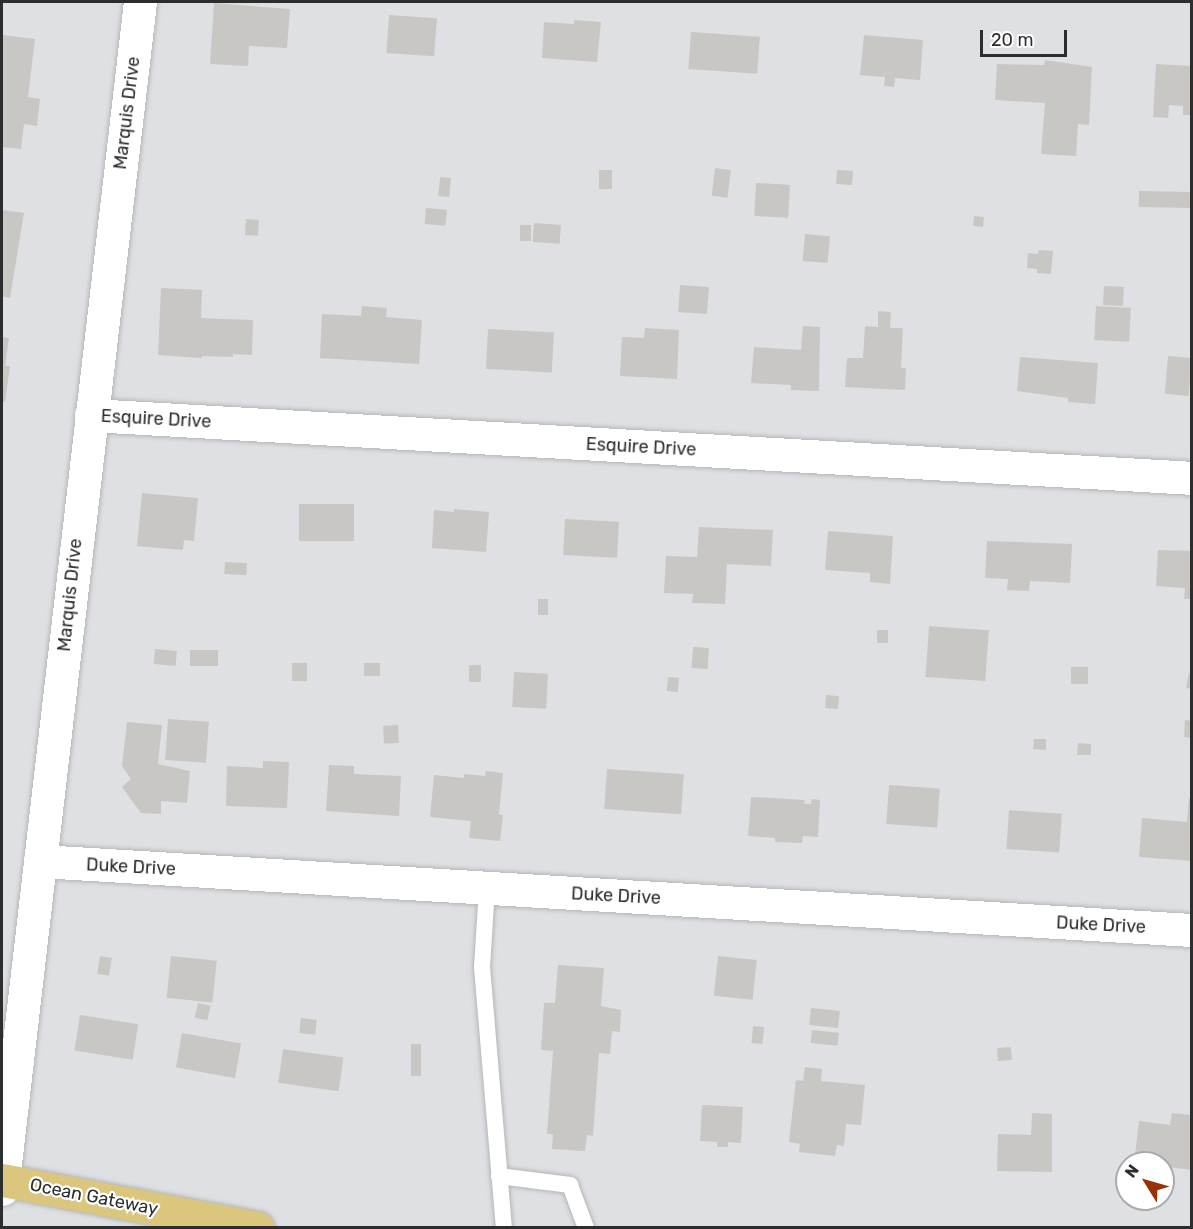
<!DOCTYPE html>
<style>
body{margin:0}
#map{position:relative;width:1193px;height:1229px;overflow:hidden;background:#dfe0e3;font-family:Rubik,sans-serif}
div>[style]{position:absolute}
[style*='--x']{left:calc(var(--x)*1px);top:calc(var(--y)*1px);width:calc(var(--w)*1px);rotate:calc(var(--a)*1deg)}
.building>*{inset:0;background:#c8c7c4;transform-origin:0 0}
.roads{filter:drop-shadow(0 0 2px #b4b6b8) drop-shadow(0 0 2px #b4b6b8)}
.lane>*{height:16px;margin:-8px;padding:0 8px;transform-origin:8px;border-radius:8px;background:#fff}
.street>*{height:33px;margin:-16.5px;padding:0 16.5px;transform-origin:16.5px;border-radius:16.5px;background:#fff}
.primary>*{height:33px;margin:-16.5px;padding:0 16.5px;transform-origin:16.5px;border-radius:16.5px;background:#dac67c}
span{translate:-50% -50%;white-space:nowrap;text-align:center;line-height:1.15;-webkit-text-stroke:4.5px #fff;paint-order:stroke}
.street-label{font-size:18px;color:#2c2d2e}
.frame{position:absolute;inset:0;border:3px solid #2c2d2e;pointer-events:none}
.north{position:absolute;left:1115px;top:1151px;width:60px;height:60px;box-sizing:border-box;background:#fff;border:2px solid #ababab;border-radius:50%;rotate:307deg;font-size:16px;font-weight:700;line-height:24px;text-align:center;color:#2c2d2e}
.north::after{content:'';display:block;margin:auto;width:21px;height:27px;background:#973202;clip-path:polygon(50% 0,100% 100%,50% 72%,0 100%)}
.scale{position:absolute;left:980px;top:30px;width:87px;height:27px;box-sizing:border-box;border:3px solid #2c2d2e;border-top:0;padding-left:8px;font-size:18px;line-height:21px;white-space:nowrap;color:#2c2d2e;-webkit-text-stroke:4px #fff;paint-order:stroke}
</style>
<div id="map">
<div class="building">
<i style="clip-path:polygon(214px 3px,290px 9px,287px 48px,249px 46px,248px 66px,210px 64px)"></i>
<i style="left:389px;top:15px;width:48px;height:38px;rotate:4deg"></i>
<i style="clip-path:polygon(574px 20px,601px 22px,597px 62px,542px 58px,544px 22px,574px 24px)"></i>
<i style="left:691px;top:32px;width:69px;height:37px;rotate:4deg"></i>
<i style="clip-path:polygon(2px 35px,35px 39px,28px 97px,40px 99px,37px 126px,24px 124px,21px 149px,2px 147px)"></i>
<i style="clip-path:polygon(864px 35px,923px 40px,920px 80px,895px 78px,894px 87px,884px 86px,885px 77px,860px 75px)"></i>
<i style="clip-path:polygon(1045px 60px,1092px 67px,1089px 125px,1078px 124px,1076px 156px,1041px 154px,1045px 103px,995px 100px,997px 64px,1044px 65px)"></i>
<i style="clip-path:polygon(1156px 64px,1192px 66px,1192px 115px,1183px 115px,1183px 106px,1169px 105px,1168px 118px,1153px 117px)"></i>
<i style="left:715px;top:168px;width:16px;height:28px;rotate:7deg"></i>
<i style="left:599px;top:170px;width:13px;height:19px"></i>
<i style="left:837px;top:170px;width:16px;height:14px;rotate:4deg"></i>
<i style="left:440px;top:177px;width:11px;height:19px;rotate:5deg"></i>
<i style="left:756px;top:183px;width:34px;height:33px;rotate:3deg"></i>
<i style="left:1139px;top:191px;width:53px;height:16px;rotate:1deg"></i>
<i style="left:426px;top:208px;width:21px;height:16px;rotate:5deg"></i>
<i style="clip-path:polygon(2px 210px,24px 213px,10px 298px,2px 296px)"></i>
<i style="left:974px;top:216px;width:10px;height:10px;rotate:6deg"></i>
<i style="left:246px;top:219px;width:13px;height:16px;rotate:4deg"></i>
<i style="left:534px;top:223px;width:27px;height:19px;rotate:4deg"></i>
<i style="left:520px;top:225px;width:11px;height:16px"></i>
<i style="left:805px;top:234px;width:25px;height:27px;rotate:5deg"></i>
<i style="clip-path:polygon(1039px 250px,1053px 251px,1051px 274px,1037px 273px,1037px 269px,1027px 268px,1028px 253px,1038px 254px)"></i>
<i style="left:680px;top:285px;width:29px;height:27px;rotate:4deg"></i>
<i style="left:1104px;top:286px;width:20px;height:19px;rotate:3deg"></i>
<i style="clip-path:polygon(161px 288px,202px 290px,201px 318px,253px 320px,252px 355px,233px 354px,233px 357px,202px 356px,202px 358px,158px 355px)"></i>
<i style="clip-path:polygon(362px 306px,387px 308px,386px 317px,422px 320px,419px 364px,320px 358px,322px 314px,361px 316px)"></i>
<i style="left:1096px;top:306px;width:35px;height:34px;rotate:3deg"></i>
<i style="clip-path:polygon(878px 311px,891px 312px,890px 328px,903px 328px,901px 368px,906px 368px,905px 390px,845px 387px,847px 358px,863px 358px,865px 326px,878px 327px)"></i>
<i style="clip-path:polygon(803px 326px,820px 327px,819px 391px,791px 390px,791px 385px,751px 383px,754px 347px,801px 350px)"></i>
<i style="clip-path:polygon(645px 328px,679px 330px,677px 379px,620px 376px,622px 337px,644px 338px)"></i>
<i style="left:488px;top:329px;width:66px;height:40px;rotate:3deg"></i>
<i style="clip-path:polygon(2px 337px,9px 338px,5px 366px,10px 366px,5px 402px,2px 401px)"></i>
<i style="left:1168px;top:356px;width:24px;height:38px;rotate:5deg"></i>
<i style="clip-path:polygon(1020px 357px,1098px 363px,1095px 404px,1068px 402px,1068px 398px,1017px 391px)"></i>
<i style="clip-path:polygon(142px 493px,198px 498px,194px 541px,184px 540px,183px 550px,137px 546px)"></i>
<i style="left:299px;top:504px;width:55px;height:37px"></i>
<i style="clip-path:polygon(454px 509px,489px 512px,486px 552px,432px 548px,434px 510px,454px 512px)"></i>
<i style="left:565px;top:519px;width:54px;height:36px;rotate:3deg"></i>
<i style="clip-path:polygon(699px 527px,773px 530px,771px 566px,727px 564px,725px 604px,692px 603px,693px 594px,664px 593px,666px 556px,697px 557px)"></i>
<i style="clip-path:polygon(828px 531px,893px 536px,890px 584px,870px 582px,870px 573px,825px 570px)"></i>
<i style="clip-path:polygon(987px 541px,1072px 544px,1070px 583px,1030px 581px,1029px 591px,1007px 590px,1008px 579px,985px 578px)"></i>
<i style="clip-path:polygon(1158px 550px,1192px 551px,1192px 599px,1184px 599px,1185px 588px,1156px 586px)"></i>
<i style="left:225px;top:562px;width:22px;height:12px;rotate:3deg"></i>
<i style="left:538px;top:599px;width:10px;height:16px"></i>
<i style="left:929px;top:626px;width:60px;height:51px;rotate:4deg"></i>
<i style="left:877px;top:630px;width:11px;height:13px"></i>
<i style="left:693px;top:647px;width:16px;height:21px;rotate:4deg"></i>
<i style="left:155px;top:649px;width:22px;height:15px;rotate:5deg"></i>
<i style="left:190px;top:650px;width:28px;height:16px"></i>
<i style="left:292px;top:663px;width:15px;height:18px"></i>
<i style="left:364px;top:663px;width:16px;height:13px"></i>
<i style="left:469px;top:665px;width:12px;height:17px"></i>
<i style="left:1071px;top:667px;width:17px;height:17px"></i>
<i style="left:514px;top:672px;width:34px;height:35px;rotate:3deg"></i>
<i style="clip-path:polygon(1189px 673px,1192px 674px,1192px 689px,1186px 688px)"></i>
<i style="left:668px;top:677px;width:11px;height:14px;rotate:5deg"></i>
<i style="left:826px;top:695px;width:13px;height:13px;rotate:4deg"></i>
<i style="left:168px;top:719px;width:41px;height:41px;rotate:4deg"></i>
<i style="clip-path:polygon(1185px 720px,1192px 721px,1192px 738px,1184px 737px)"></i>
<i style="clip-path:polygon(127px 722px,162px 725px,158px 764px,190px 771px,187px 803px,161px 801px,161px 814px,141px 813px,122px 787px,131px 779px,122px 766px)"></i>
<i style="left:398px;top:725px;width:18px;height:15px;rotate:87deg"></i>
<i style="clip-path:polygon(1034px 739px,1046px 739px,1046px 750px,1033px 749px)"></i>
<i style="clip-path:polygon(1078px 743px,1091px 744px,1091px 755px,1077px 755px)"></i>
<i style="clip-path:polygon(263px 761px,289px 762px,287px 808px,226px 806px,227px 766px,263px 768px)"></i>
<i style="clip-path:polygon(329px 765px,354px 766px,354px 774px,401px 776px,399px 816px,326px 811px)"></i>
<i style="left:607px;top:769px;width:77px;height:40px;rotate:4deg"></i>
<i style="clip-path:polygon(486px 771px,503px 773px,499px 814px,503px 815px,500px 841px,469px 838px,471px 821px,430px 817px,434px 775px,464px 778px,464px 774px,485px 776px)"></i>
<i style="left:889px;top:785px;width:51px;height:39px;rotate:4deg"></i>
<i style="clip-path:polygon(751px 797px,805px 800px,804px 804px,811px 804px,812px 799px,820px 800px,818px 837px,803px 836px,802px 843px,775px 842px,775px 838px,748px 836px)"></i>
<i style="clip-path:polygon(1189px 798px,1192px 799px,1192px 861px,1139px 857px,1142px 818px,1187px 822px)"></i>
<i style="left:1009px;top:810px;width:53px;height:39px;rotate:4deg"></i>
<i style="left:100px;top:956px;width:12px;height:18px;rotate:9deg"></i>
<i style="left:171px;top:956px;width:46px;height:42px;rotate:6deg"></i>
<i style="left:718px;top:956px;width:39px;height:40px;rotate:6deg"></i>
<i style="clip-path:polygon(558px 965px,604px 968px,601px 1006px,621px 1010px,620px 1032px,612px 1031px,610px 1054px,599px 1053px,593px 1136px,587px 1135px,585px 1151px,552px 1149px,553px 1134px,547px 1134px,553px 1051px,541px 1050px,544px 1003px,555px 1003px)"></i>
<i style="left:198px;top:1003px;width:13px;height:15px;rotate:13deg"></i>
<i style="left:811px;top:1008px;width:29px;height:17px;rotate:6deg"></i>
<i style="left:80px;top:1015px;width:59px;height:36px;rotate:9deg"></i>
<i style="left:301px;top:1018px;width:16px;height:15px;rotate:7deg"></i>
<i style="left:753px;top:1026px;width:11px;height:17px;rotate:5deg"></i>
<i style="left:812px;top:1030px;width:27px;height:13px;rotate:6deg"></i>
<i style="left:182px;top:1033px;width:60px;height:35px;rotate:10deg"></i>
<i style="left:421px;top:1044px;width:32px;height:10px;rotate:90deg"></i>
<i style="left:1011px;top:1047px;width:13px;height:14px;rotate:86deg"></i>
<i style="left:283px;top:1049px;width:61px;height:34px;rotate:8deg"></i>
<i style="clip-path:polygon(805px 1067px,822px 1069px,821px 1081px,865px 1085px,861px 1125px,846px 1124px,844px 1146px,837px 1145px,835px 1156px,799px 1152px,800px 1144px,789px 1142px,796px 1080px,803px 1081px)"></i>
<i style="clip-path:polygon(702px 1105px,743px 1107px,741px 1143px,728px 1142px,728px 1147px,717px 1147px,717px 1142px,700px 1141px)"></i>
<i style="clip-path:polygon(1032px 1113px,1052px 1114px,1052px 1172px,997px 1171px,998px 1134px,1031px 1135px)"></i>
<i style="clip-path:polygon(1172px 1113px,1192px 1115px,1192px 1170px,1168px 1167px,1167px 1172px,1163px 1172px,1163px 1163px,1134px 1163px,1139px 1121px,1170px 1125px)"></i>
</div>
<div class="roads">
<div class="lane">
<i style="--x:487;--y:888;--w:79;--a:93.6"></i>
<i style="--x:482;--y:967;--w:262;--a:85.2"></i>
<i style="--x:499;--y:1176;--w:72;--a:7.2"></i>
<i style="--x:570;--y:1185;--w:46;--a:69.6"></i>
</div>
<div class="street">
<i style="--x:91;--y:415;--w:1103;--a:3.27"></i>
<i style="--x:40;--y:861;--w:1154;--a:3.43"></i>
<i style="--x:2;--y:1189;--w:1195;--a:-83.37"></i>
</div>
<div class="primary">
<i style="--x:2;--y:1180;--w:260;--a:10.6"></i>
</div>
</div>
<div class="street-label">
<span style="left:127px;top:113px;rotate:-83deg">Marquis Drive</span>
<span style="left:156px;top:419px;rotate:3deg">Esquire Drive</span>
<span style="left:641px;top:447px;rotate:3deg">Esquire Drive</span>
<span style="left:70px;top:595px;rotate:-84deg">Marquis Drive</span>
<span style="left:131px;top:867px;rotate:3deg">Duke Drive</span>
<span style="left:616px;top:896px;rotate:3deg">Duke Drive</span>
<span style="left:1101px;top:925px;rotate:3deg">Duke Drive</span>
<span style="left:94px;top:1197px;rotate:11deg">Ocean Gateway</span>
</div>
<div class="frame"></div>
<div class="north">N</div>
<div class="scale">20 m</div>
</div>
